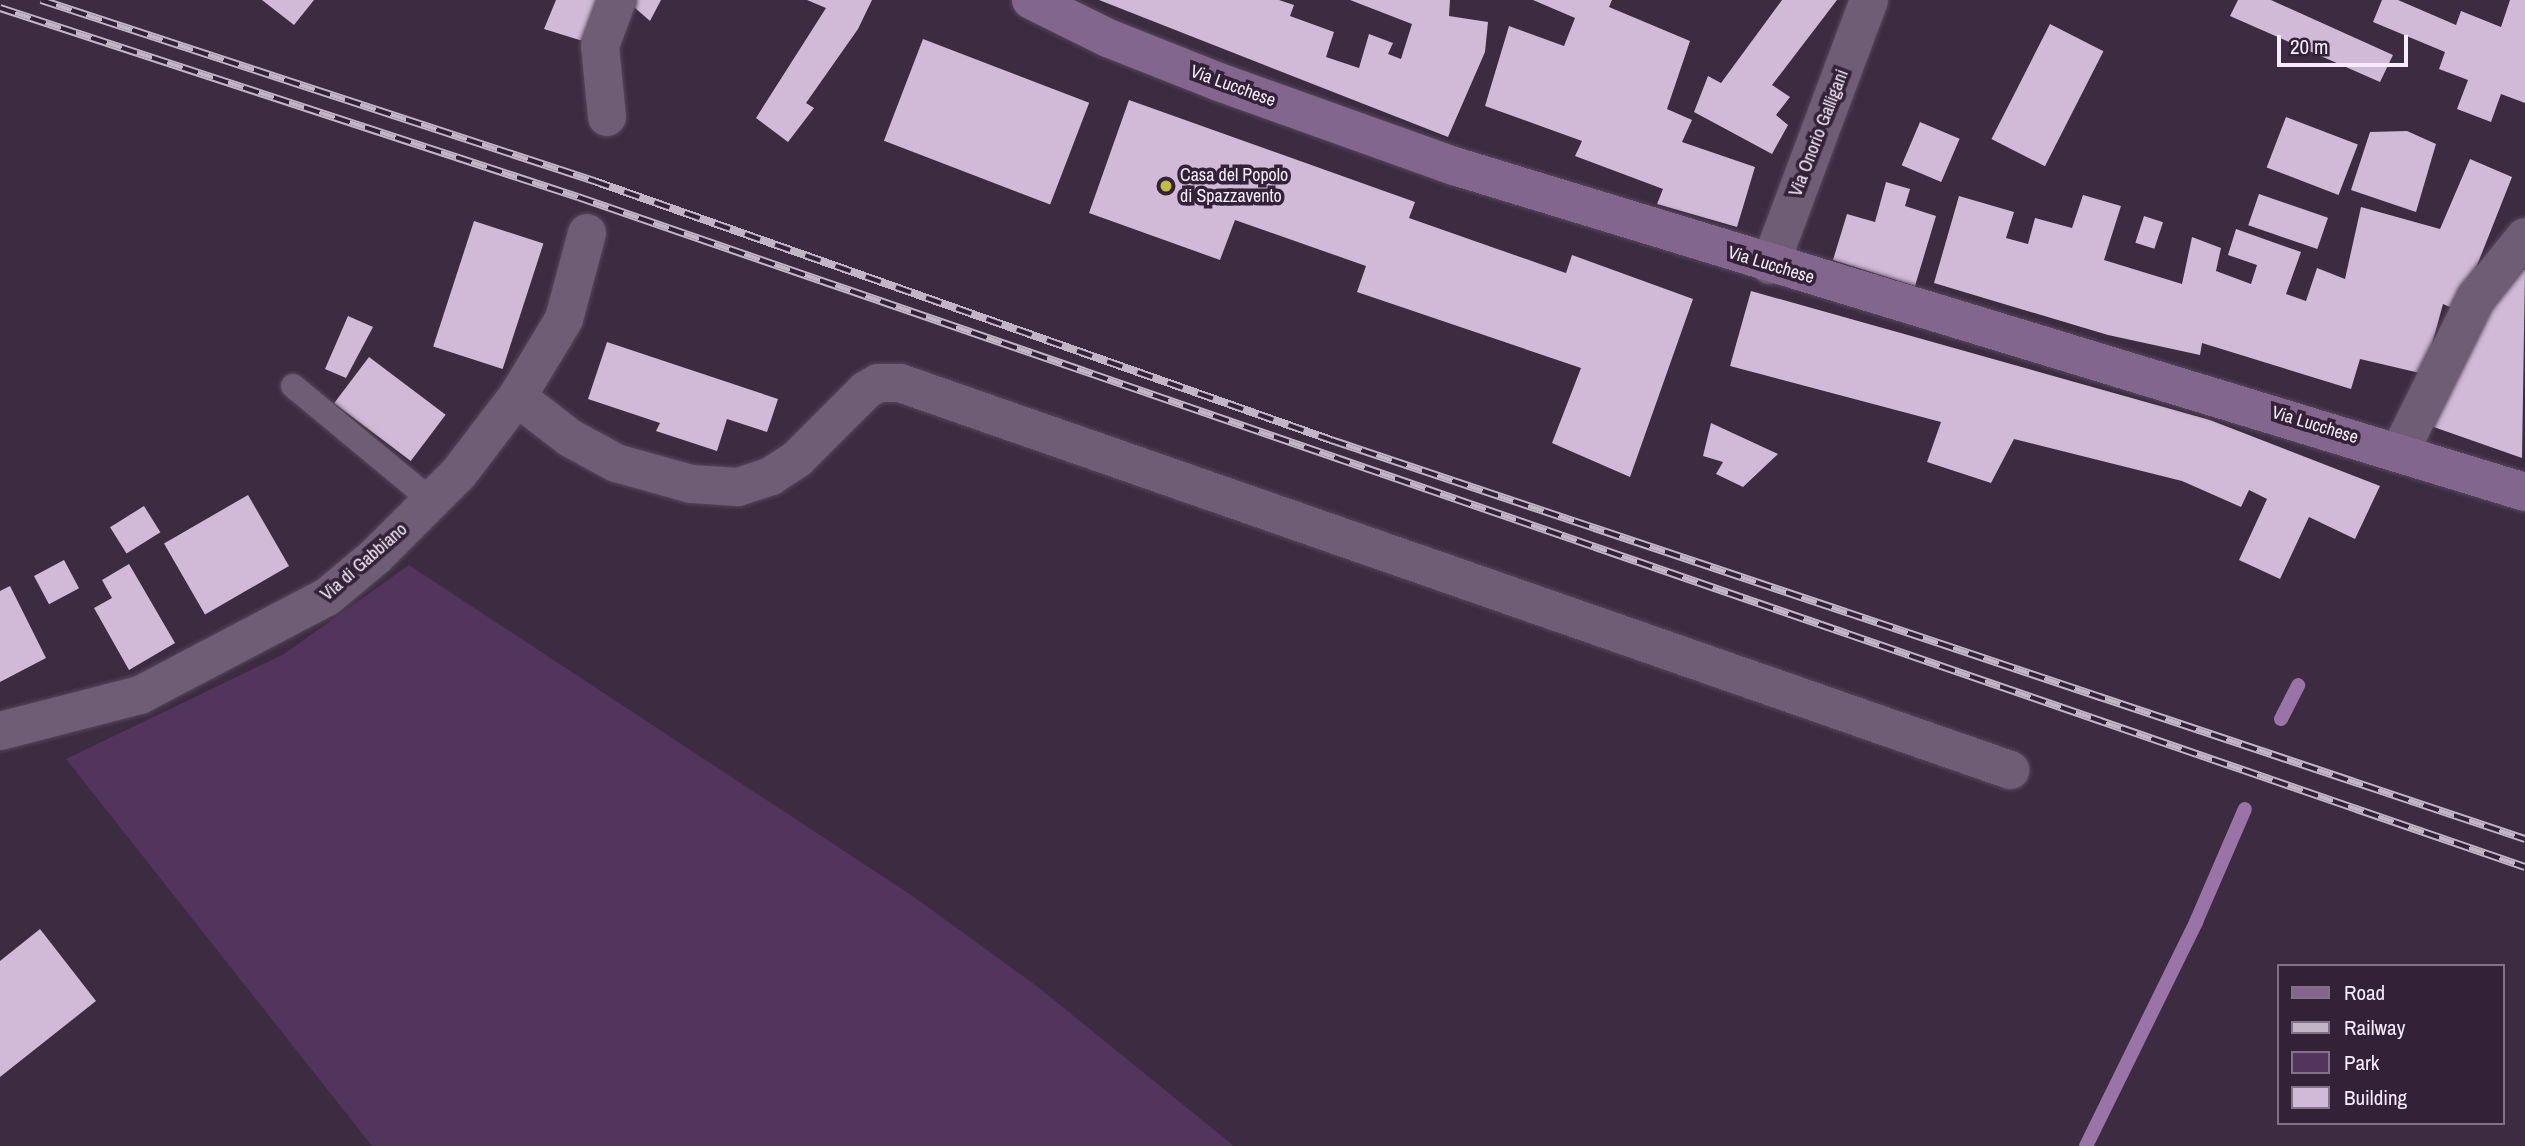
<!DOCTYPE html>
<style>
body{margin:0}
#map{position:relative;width:2525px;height:1146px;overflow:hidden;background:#3c2b41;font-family:"Archivo Narrow",sans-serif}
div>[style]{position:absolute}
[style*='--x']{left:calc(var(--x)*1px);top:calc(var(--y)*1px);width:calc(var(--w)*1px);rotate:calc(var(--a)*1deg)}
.green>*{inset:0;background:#52345c}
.stream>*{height:14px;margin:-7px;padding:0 7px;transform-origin:7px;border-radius:7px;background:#9a74a7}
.building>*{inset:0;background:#d0bad7;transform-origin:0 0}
.roads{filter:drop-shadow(0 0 2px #56475b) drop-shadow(0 0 2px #56475b)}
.lane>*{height:24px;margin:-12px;padding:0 12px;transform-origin:12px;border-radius:12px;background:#6f5c75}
.street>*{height:38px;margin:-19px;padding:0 19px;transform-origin:19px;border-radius:19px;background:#6f5c75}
.secondary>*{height:38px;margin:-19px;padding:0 19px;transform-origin:19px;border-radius:19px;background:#83668d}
.rail>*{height:8px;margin-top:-4px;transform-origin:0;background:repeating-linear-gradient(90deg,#322137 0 16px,#c2b5c6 0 32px);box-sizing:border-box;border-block:2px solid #c2b5c6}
.dots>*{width:19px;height:19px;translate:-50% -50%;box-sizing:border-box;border:4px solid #322137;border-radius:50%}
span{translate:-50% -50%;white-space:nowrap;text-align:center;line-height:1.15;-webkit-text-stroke:7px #322137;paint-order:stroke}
.street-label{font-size:18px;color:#f7ecfb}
.poi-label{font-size:18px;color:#f7ecfb}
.left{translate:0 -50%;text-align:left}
.legend{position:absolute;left:2277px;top:964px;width:228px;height:161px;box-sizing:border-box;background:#322137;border:2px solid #817285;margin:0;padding:9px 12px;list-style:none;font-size:21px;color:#f7ecfb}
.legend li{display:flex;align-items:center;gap:14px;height:35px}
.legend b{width:35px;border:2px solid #817285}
.scale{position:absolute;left:2277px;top:35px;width:131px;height:32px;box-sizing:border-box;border:4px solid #f7ecfb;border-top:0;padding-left:9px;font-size:21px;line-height:24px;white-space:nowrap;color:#f7ecfb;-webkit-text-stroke:5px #322137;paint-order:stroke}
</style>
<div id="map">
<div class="green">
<i style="clip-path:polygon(409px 565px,914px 897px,1038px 987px,1234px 1146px,372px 1146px,66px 759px,284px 654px)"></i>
</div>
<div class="stream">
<i style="--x:2281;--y:719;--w:38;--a:-63"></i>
<i style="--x:2086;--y:1146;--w:250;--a:-63.8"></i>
<i style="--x:2196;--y:922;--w:123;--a:-66.6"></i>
</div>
<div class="building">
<i style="clip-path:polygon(262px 0,314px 0,294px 25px)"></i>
<i style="clip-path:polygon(556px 0,604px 0,586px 42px,544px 29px)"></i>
<i style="clip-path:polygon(626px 0,661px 0,650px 21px)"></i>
<i style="clip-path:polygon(807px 0,872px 0,858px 29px,806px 103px,814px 108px,788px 142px,756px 118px,826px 8px)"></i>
<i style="clip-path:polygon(1099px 0,1279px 0,1294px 5px,1290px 16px,1334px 32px,1326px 57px,1359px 68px,1369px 34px,1393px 43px,1388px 54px,1401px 59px,1412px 24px,1350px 0,1450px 0,1449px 16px,1488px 22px,1485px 52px,1448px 137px)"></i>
<i style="clip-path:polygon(1533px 0,1612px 0,1609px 7px,1690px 41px,1667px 109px,1692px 120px,1682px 142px,1755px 167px,1737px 227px,1657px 204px,1663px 189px,1575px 156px,1582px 141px,1485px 106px,1509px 26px,1564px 46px,1575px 18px)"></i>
<i style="clip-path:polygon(1782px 0,1837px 0,1772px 85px,1790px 97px,1776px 115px,1788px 125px,1772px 154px,1694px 112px,1708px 76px,1721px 83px)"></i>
<i style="clip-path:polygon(2238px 0,2271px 0,2393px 55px,2380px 82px,2230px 16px)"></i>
<i style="clip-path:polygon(2382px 0,2398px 0,2456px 25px,2461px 11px,2501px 27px,2510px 0,2525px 0,2525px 103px,2501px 94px,2491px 122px,2457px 109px,2468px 80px,2439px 69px,2445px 52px,2373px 22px)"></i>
<i style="left:2050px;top:24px;width:60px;height:129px;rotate:27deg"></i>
<i style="left:923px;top:39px;width:178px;height:109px;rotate:21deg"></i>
<i style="clip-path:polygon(1129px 100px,1415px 202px,1409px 218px,1560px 271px,1566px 273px,1572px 255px,1693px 299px,1630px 477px,1552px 443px,1581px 368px,1357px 292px,1366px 266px,1235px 220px,1220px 260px,1089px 213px)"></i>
<i style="left:2286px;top:117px;width:77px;height:54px;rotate:21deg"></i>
<i style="left:1920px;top:122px;width:43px;height:47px;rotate:23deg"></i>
<i style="clip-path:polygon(2407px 131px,2436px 144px,2416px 212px,2351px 190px,2370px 132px)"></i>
<i style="clip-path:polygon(2470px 159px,2512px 177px,2459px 311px,2443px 304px,2424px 374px,2360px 359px,2351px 389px,2202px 343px,2200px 355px,2108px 335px,1934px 283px,1959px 196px,2014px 212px,2006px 238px,2028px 244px,2035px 218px,2072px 228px,2083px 195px,2121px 206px,2104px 260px,2182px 284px,2192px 237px,2221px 248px,2216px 271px,2251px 284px,2257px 265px,2228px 255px,2236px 229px,2301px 252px,2286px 294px,2306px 301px,2317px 268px,2345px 279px,2361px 207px,2440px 229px)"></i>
<i style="clip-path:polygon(1886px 182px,1910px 189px,1905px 206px,1936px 216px,1915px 286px,1833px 260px,1847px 214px,1875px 222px)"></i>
<i style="left:2259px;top:194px;width:73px;height:33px;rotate:19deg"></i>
<i style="left:2144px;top:216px;width:20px;height:28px;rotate:18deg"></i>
<i style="left:474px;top:221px;width:73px;height:132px;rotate:18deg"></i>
<i style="clip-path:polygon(2514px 264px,2525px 270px,2522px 458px,2428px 425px)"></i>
<i style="clip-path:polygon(1751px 291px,2210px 420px,2380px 486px,2355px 539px,2309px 517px,2280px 579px,2239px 560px,2267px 499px,2249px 490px,2241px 507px,2182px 481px,2014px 439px,1991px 483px,1927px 462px,1941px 422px,1730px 366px)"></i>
<i style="clip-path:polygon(348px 316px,373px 327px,346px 378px,325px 369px)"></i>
<i style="clip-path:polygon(607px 342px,778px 399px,767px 432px,727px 419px,717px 451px,656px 431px,660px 423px,588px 399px)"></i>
<i style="left:369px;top:357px;width:96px;height:58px;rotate:37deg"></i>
<i style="clip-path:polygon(1711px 423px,1778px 454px,1743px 487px,1716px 474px,1723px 462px,1703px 456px)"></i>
<i style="left:248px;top:495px;width:82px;height:97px;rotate:60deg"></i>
<i style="left:144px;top:506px;width:31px;height:40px;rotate:58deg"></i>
<i style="left:64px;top:560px;width:32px;height:34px;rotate:62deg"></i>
<i style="clip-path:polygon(129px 564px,175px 643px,129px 670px,94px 608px,112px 598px,102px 580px)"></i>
<i style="clip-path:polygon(10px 586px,46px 658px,0 682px,0 591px)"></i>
<i style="clip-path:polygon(40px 929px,96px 1001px,0 1077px,0 961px)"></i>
</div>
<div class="roads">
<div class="lane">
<i style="--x:293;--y:386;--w:180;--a:39.6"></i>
</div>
<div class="street">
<i style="--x:607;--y:117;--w:71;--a:-95.6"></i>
<i style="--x:600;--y:46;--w:49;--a:-69.7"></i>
<i style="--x:1770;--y:265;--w:283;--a:-69.5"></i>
<i style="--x:517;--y:397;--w:67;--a:37.7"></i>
<i style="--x:570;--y:438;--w:52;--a:28.5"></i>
<i style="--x:616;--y:463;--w:78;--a:15.6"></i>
<i style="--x:691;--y:484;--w:47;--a:3.7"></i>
<i style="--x:738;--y:487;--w:35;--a:-18"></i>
<i style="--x:771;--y:476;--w:31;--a:-33"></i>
<i style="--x:797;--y:459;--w:98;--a:-45"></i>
<i style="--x:866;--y:390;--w:14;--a:-30"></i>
<i style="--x:878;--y:383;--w:22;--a:0"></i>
<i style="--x:900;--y:383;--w:1176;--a:19.22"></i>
<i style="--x:2400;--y:451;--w:171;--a:-63.6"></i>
<i style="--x:2476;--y:298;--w:78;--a:-51.2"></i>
<i style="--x:0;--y:731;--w:145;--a:-14.4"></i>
<i style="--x:140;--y:695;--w:211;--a:-27.7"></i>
<i style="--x:327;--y:597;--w:64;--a:-39.9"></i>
<i style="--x:376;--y:556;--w:117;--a:-45"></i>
<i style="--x:459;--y:473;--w:96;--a:-52.7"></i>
<i style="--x:517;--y:397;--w:91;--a:-58.9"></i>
<i style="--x:564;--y:319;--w:89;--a:-75"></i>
</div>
<div class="secondary">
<i style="--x:1031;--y:0;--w:86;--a:26.3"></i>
<i style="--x:1108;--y:38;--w:119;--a:21.6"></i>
<i style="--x:1219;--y:82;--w:250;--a:19.7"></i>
<i style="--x:1454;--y:166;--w:1120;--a:16.93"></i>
</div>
</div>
<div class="rail">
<i style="--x:41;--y:0;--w:582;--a:18.12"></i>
<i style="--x:594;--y:181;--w:781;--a:19.36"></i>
<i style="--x:1331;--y:440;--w:1259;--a:18.48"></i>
<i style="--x:0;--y:8;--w:608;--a:18.11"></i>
<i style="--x:578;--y:197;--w:2059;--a:18.99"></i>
</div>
<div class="dots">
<i style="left:1166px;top:186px;background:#c1bd40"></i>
</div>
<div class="street-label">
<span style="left:1233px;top:86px;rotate:20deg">Via Lucchese</span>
<span style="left:1819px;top:133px;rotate:-69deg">Via Onorio Galligani</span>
<span style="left:1771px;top:265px;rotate:17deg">Via Lucchese</span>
<span style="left:2315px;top:425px;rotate:17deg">Via Lucchese</span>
<span style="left:364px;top:562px;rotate:-41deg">Via di Gabbiano</span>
</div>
<div class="poi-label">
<span class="left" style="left:1180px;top:186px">Casa del Popolo<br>di Spazzavento</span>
</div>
<ul class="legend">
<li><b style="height:9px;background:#83668d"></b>Road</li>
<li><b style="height:9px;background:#c2b5c6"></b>Railway</li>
<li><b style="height:19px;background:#52345c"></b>Park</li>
<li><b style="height:19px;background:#d0bad7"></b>Building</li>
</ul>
<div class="scale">20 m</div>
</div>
